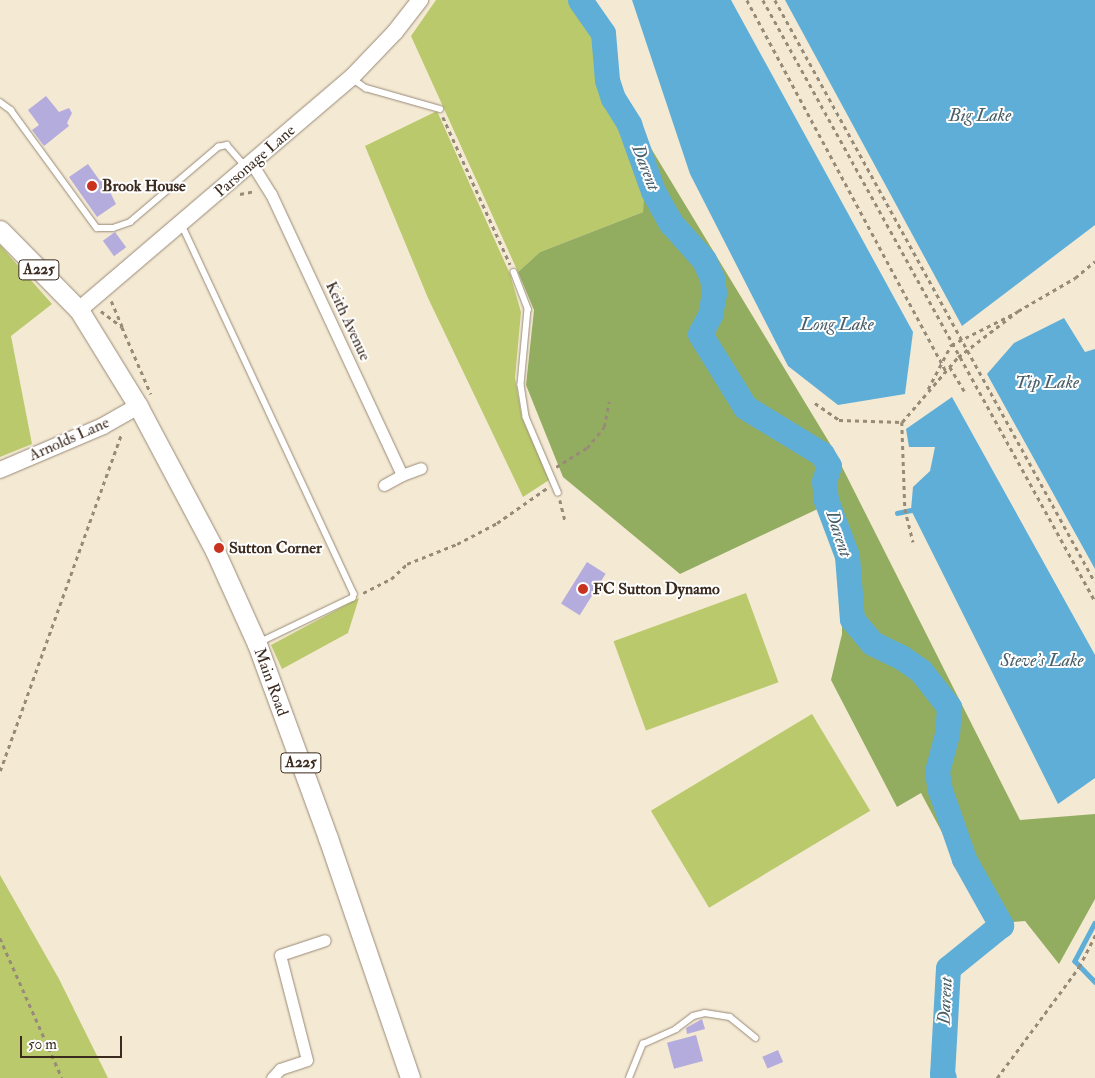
<!DOCTYPE html>
<style>
body{margin:0}
#map{position:relative;width:1095px;height:1078px;overflow:hidden;background:#f4e9d3;font-family:"IM FELL Double Pica",serif}
div>[style]{position:absolute}
[style*='--x']{left:calc(var(--x)*1px);top:calc(var(--y)*1px);width:calc(var(--w)*1px);rotate:calc(var(--a)*1deg)}
.green>*{inset:0;background:#bac96c;transform-origin:0 0}
.forest>*{inset:0;background:#93ad60}
.water>*{inset:0;background:#5eaed8}
.stream>*{height:4.5px;margin:-2.25px;padding:0 2.25px;transform-origin:2.25px;border-radius:2.25px;background:#5eaed8}
.river>*{height:25px;margin:-12.5px;padding:0 12.5px;transform-origin:12.5px;border-radius:12.5px;background:#5eaed8}
.building>*{inset:0;background:#b5acde;transform-origin:0 0}
.path>*{height:2.5px;margin-top:-1.25px;transform-origin:0;background:repeating-linear-gradient(90deg,#988a78 0 4px,transparent 0 8px)}
.roads{filter:drop-shadow(0 0 1px #988a78) drop-shadow(0 0 1px #988a78)}
.lane>*{height:5.5px;margin:-2.75px;padding:0 2.75px;transform-origin:2.75px;border-radius:2.75px;background:#fff}
.street>*{height:11px;margin:-5.5px;padding:0 5.5px;transform-origin:5.5px;border-radius:5.5px;background:#fff}
.secondary>*{height:16px;margin:-8px;padding:0 8px;transform-origin:8px;border-radius:8px;background:#fff}
.primary>*{height:19px;margin:-9.5px;padding:0 9.5px;transform-origin:9.5px;border-radius:9.5px;background:#fff}
.dots>*{width:14px;height:14px;translate:-50% -50%;box-sizing:border-box;border:2px solid #fff;border-radius:50%}
span{translate:-50% -50%;white-space:nowrap;text-align:center;line-height:1.15;-webkit-text-stroke:4px #fff;paint-order:stroke}
.shield-label span{padding:1px 4px;background:#fff;border:1px solid;border-radius:4px;-webkit-text-stroke-width:0}
.shield-label{font-size:15px;color:#3b2a1e;font-weight:700}
.street-label{font-size:16px;color:#3b2a1e}
.poi-label{font-size:16px;color:#3b2a1e;font-weight:700}
.left{translate:0 -50%;text-align:left}
.water-label{font-size:18px;color:#495f68;font-style:italic}
.scale{position:absolute;left:20px;top:1036px;width:102px;height:22px;box-sizing:border-box;border:2px solid #3b2a1e;border-top:0;padding-left:6px;font-size:15px;line-height:18px;white-space:nowrap;color:#3b2a1e;-webkit-text-stroke:4px #fff;paint-order:stroke}
</style>
<div id="map">
<div class="green">
<i style="clip-path:polygon(436px 0,574px 0,598px 36px,608px 98px,645px 173px,643px 212px,540px 252px,518px 272px,411px 36px)"></i>
<i style="clip-path:polygon(437px 111px,510px 274px,521px 312px,515px 378px,522px 418px,549px 480px,523px 497px,428px 298px,365px 146px)"></i>
<i style="clip-path:polygon(0 245px,52px 304px,11px 336px,32px 444px,0 457px)"></i>
<i style="left:746px;top:593px;width:95px;height:141px;rotate:70deg"></i>
<i style="clip-path:polygon(359px 598px,348px 633px,282px 669px,271px 645px)"></i>
<i style="left:812px;top:714px;width:113px;height:188px;rotate:59deg"></i>
<i style="clip-path:polygon(0 875px,59px 979px,108px 1078px,0 1078px)"></i>
</div>
<div class="forest">
<i style="clip-path:polygon(646px 140px,832px 447px,1020px 820px,1095px 814px,1095px 899px,1059px 964px,1025px 921px,991px 924px,921px 793px,897px 807px,831px 680px,842px 634px,842px 553px,824px 506px,680px 574px,563px 477px,526px 385px,534px 310px,518px 272px,540px 252px,643px 212px)"></i>
</div>
<div class="water">
<i style="clip-path:polygon(632px 0,731px 0,913px 332px,905px 394px,838px 405px,788px 366px,690px 174px)"></i>
<i style="clip-path:polygon(785px 0,1095px 0,1095px 225px,962px 326px)"></i>
<i style="clip-path:polygon(1064px 318px,1085px 352px,1095px 349px,1095px 569px,987px 374px,1014px 343px)"></i>
<i style="clip-path:polygon(952px 397px,1095px 655px,1095px 778px,1058px 804px,911px 510px,913px 487px,930px 471px,935px 447px,909px 447px,906px 429px)"></i>
</div>
<div class="stream">
<i style="--x:897;--y:513;--w:14;--a:-12"></i>
<i style="--x:1095;--y:923;--w:43;--a:117.8"></i>
<i style="--x:1075;--y:961;--w:29;--a:46"></i>
</div>
<div class="river">
<i style="--x:580;--y:0;--w:40;--a:55.1"></i>
<i style="--x:603;--y:33;--w:47;--a:85.1"></i>
<i style="--x:607;--y:80;--w:19;--a:72"></i>
<i style="--x:613;--y:98;--w:31;--a:58"></i>
<i style="--x:629;--y:124;--w:71;--a:70.3"></i>
<i style="--x:653;--y:191;--w:37;--a:61"></i>
<i style="--x:671;--y:223;--w:50;--a:48.3"></i>
<i style="--x:704;--y:260;--w:20;--a:66"></i>
<i style="--x:712;--y:278;--w:15;--a:82"></i>
<i style="--x:714;--y:293;--w:22;--a:100"></i>
<i style="--x:710;--y:315;--w:21;--a:118"></i>
<i style="--x:700;--y:334;--w:86;--a:58.3"></i>
<i style="--x:745;--y:407;--w:90;--a:31.4"></i>
<i style="--x:822;--y:454;--w:14;--a:60"></i>
<i style="--x:829;--y:466;--w:16;--a:108"></i>
<i style="--x:824;--y:481;--w:19;--a:84"></i>
<i style="--x:826;--y:500;--w:60;--a:69.4"></i>
<i style="--x:847;--y:556;--w:63;--a:85.5"></i>
<i style="--x:852;--y:619;--w:31;--a:50"></i>
<i style="--x:872;--y:643;--w:32;--a:26"></i>
<i style="--x:901;--y:657;--w:24;--a:35"></i>
<i style="--x:921;--y:671;--w:46;--a:52.1"></i>
<i style="--x:949;--y:707;--w:27;--a:94"></i>
<i style="--x:947;--y:734;--w:39;--a:105"></i>
<i style="--x:937;--y:772;--w:18;--a:81"></i>
<i style="--x:940;--y:790;--w:73;--a:70.8"></i>
<i style="--x:964;--y:859;--w:76;--a:60.7"></i>
<i style="--x:1001;--y:925;--w:68;--a:140.9"></i>
<i style="--x:948;--y:968;--w:106;--a:93.2"></i>
<i style="--x:942;--y:1074;--w:4;--a:63"></i>
</div>
<div class="building">
<i style="clip-path:polygon(46px 96px,59px 112px,69px 108px,72px 113px,67px 123px,69px 126px,44px 146px,32px 130px,39px 125px,28px 110px)"></i>
<i style="clip-path:polygon(88px 164px,100px 181px,103px 178px,116px 204px,97px 217px,69px 177px)"></i>
<i style="left:115px;top:232px;width:19px;height:15px;rotate:54deg"></i>
<i style="left:587px;top:562px;width:22px;height:49px;rotate:32deg"></i>
<i style="clip-path:polygon(702px 1019px,705px 1029px,687px 1034px,686px 1028px)"></i>
<i style="left:696px;top:1035px;width:27px;height:30px;rotate:75deg"></i>
<i style="left:778px;top:1050px;width:13px;height:17px;rotate:67deg"></i>
</div>
<div class="path">
<i style="--x:747;--y:0;--w:421;--a:61.8"></i>
<i style="--x:763;--y:0;--w:687;--a:61.08"></i>
<i style="--x:775;--y:0;--w:664;--a:61.2"></i>
<i style="--x:443;--y:117;--w:162;--a:65.5"></i>
<i style="--x:240;--y:194;--w:15;--a:-11"></i>
<i style="--x:101;--y:311;--w:26;--a:37"></i>
<i style="--x:122;--y:327;--w:28;--a:-113"></i>
<i style="--x:122;--y:327;--w:73;--a:66.6"></i>
<i style="--x:950;--y:367;--w:29;--a:59"></i>
<i style="--x:928;--y:389;--w:50;--a:-62.4"></i>
<i style="--x:951;--y:345;--w:69;--a:-26.6"></i>
<i style="--x:815;--y:403;--w:29;--a:35"></i>
<i style="--x:839;--y:420;--w:63;--a:1.8"></i>
<i style="--x:902;--y:422;--w:87;--a:88"></i>
<i style="--x:905;--y:509;--w:34;--a:76"></i>
<i style="--x:902;--y:422;--w:86;--a:-49.3"></i>
<i style="--x:958;--y:357;--w:76;--a:-37.5"></i>
<i style="--x:1018;--y:311;--w:66;--a:-30.1"></i>
<i style="--x:1075;--y:278;--w:26;--a:-40"></i>
<i style="--x:556;--y:467;--w:36;--a:-32"></i>
<i style="--x:587;--y:448;--w:27;--a:-51"></i>
<i style="--x:604;--y:427;--w:26;--a:-79"></i>
<i style="--x:560;--y:500;--w:21;--a:76"></i>
<i style="--x:363;--y:593;--w:31;--a:-27"></i>
<i style="--x:391;--y:579;--w:22;--a:-43"></i>
<i style="--x:407;--y:564;--w:54;--a:-21.8"></i>
<i style="--x:457;--y:544;--w:45;--a:-27.7"></i>
<i style="--x:497;--y:523;--w:61;--a:-35"></i>
<i style="--x:0;--y:771;--w:358;--a:-70.2"></i>
<i style="--x:0;--y:938;--w:153;--a:66.1"></i>
<i style="--x:997;--y:1078;--w:138;--a:-53.5"></i>
<i style="--x:1079;--y:967;--w:36;--a:-63"></i>
</div>
<div class="roads">
<div class="lane">
<i style="--x:353;--y:79;--w:16;--a:35"></i>
<i style="--x:366;--y:88;--w:77;--a:15.8"></i>
<i style="--x:0;--y:102;--w:14;--a:36"></i>
<i style="--x:11;--y:110;--w:146;--a:53.9"></i>
<i style="--x:97;--y:228;--w:16;--a:0"></i>
<i style="--x:113;--y:228;--w:18;--a:-19"></i>
<i style="--x:130;--y:222;--w:116;--a:-40.4"></i>
<i style="--x:218;--y:147;--w:9;--a:-13"></i>
<i style="--x:227;--y:145;--w:29;--a:49"></i>
<i style="--x:182;--y:225;--w:407;--a:65"></i>
<i style="--x:354;--y:594;--w:4;--a:104"></i>
<i style="--x:353;--y:598;--w:104;--a:154.4"></i>
<i style="--x:514;--y:272;--w:40;--a:69"></i>
<i style="--x:528;--y:309;--w:76;--a:95.3"></i>
<i style="--x:521;--y:385;--w:32;--a:81"></i>
<i style="--x:526;--y:417;--w:82;--a:66.9"></i>
<i style="--x:629;--y:1078;--w:37;--a:-68"></i>
<i style="--x:643;--y:1044;--w:36;--a:-24"></i>
<i style="--x:676;--y:1029;--w:21;--a:-37"></i>
<i style="--x:693;--y:1016;--w:12;--a:-14"></i>
<i style="--x:705;--y:1013;--w:25;--a:9"></i>
<i style="--x:730;--y:1017;--w:33;--a:39"></i>
</div>
<div class="street">
<i style="--x:252;--y:164;--w:36;--a:58"></i>
<i style="--x:271;--y:194;--w:310;--a:65"></i>
<i style="--x:402;--y:475;--w:20;--a:-20"></i>
<i style="--x:384;--y:485;--w:21;--a:-29"></i>
<i style="--x:272;--y:1078;--w:12;--a:-48"></i>
<i style="--x:280;--y:1069;--w:28;--a:-18"></i>
<i style="--x:307;--y:1060;--w:108;--a:-104.4"></i>
<i style="--x:280;--y:955;--w:47;--a:-18.4"></i>
</div>
<div class="secondary">
<i style="--x:79;--y:310;--w:358;--a:-40.5"></i>
<i style="--x:351;--y:78;--w:64;--a:-46.3"></i>
<i style="--x:395;--y:32;--w:41;--a:-52"></i>
<i style="--x:0;--y:470;--w:112;--a:-23.1"></i>
<i style="--x:103;--y:426;--w:40;--a:-29.7"></i>
</div>
<div class="primary">
<i style="--x:0;--y:230;--w:112;--a:45.4"></i>
<i style="--x:79;--y:310;--w:113;--a:58.4"></i>
<i style="--x:138;--y:406;--w:164;--a:62"></i>
<i style="--x:215;--y:551;--w:102;--a:65.7"></i>
<i style="--x:257;--y:644;--w:207;--a:69.9"></i>
<i style="--x:328;--y:838;--w:254;--a:71.1"></i>
</div>
</div>
<div class="dots">
<i style="left:92px;top:186px;background:#c8321e"></i>
<i style="left:219px;top:548px;background:#c8321e"></i>
<i style="left:583px;top:589px;background:#c8321e"></i>
</div>
<div class="shield-label">
<span style="left:39px;top:270px">A225</span>
<span style="left:301px;top:763px">A225</span>
</div>
<div class="street-label">
<span style="left:255px;top:161px;rotate:-41deg">Parsonage Lane</span>
<span style="left:348px;top:321px;rotate:65deg">Keith Avenue</span>
<span style="left:69px;top:439px;rotate:-24deg">Arnolds Lane</span>
<span style="left:271px;top:682px;rotate:70deg">Main Road</span>
</div>
<div class="poi-label">
<span class="left" style="left:102px;top:186px">Brook House</span>
<span class="left" style="left:229px;top:548px">Sutton Corner</span>
<span class="left" style="left:593px;top:589px">FC Sutton Dynamo</span>
</div>
<div class="water-label">
<span style="left:980px;top:116px">Big Lake</span>
<span style="left:645px;top:168px;rotate:69deg">Darent</span>
<span style="left:837px;top:325px">Long Lake</span>
<span style="left:1047px;top:383px">Tip Lake</span>
<span style="left:838px;top:534px;rotate:72deg">Darent</span>
<span style="left:1042px;top:661px">Steve's Lake</span>
<span style="left:946px;top:1001px;rotate:-87deg">Darent</span>
</div>
<div class="scale">50 m</div>
</div>
